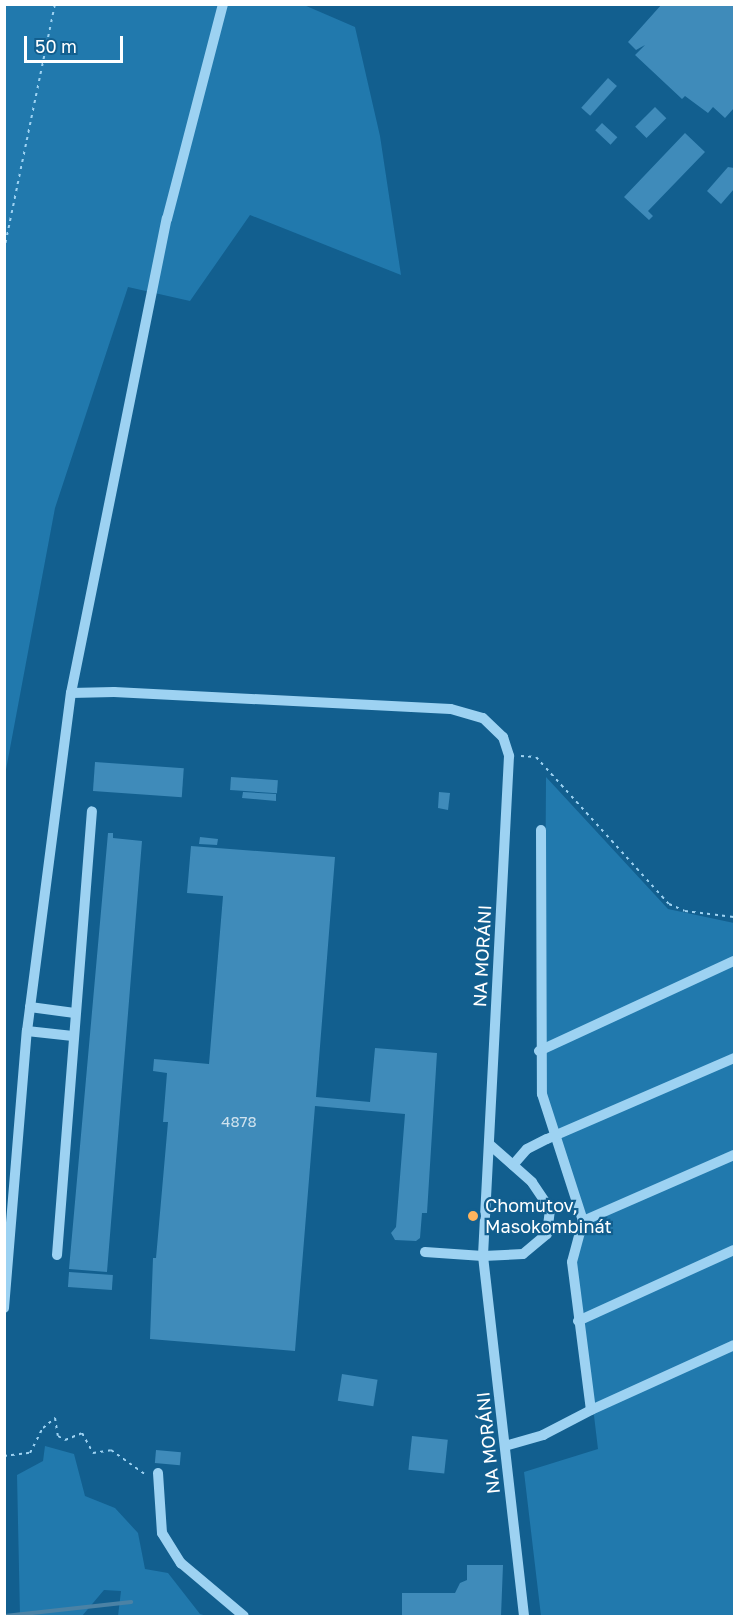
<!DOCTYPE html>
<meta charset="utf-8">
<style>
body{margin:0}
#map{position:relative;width:739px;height:1621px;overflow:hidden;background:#125f8f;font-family:"Golos Text",sans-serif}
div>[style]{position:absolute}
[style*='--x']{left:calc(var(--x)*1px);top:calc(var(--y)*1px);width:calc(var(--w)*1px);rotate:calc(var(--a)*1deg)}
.green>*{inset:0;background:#2179ad}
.stream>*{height:4px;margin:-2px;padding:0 2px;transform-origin:2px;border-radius:2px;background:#4b82a5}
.building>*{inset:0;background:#3f8bba;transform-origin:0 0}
.path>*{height:2px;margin-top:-1px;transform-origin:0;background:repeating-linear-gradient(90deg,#9dd2f2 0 3px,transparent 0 7.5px)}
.minor>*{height:10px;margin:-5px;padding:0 5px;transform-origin:5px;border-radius:5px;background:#9dd2f2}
.dots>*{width:16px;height:16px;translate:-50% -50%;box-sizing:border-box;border:3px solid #125f8f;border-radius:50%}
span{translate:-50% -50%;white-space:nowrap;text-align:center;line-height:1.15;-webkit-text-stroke:4.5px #125f8f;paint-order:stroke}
.number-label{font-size:15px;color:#cfe2ee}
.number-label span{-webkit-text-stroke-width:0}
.street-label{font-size:18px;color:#fff}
.poi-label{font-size:18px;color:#fff}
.left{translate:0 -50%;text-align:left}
.frame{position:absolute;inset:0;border:6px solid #fff;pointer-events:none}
.scale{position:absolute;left:24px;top:36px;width:99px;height:27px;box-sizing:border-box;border:3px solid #fff;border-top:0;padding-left:8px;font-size:18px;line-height:21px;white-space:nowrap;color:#fff;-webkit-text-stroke:4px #125f8f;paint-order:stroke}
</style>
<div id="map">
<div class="green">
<i style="clip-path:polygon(4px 5px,304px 5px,355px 27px,380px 136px,401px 275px,250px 215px,190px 301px,128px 287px,55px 508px,5px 775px)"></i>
<i style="clip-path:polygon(546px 777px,668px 909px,734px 923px,734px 1616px,541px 1616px,524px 1472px,598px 1449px,576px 1265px,586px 1218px,544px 1091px)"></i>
<i style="clip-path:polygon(45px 1446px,74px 1454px,85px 1496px,115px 1508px,138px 1533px,145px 1569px,168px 1573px,200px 1614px,207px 1616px,118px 1616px,121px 1591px,104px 1590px,82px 1616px,20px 1616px,17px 1475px,43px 1461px)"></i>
</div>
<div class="stream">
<i style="--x:5;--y:1616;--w:127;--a:-6.3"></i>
</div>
<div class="building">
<i style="clip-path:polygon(662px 4px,734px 4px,734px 108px,725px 118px,713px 107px,708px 113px,685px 96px,682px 99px,635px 55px,645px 45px,636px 50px,628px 42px)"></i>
<i style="left:608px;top:78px;width:12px;height:40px;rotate:42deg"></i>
<i style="left:655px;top:107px;width:16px;height:28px;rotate:45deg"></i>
<i style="left:602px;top:123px;width:21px;height:10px;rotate:43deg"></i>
<i style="clip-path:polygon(685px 133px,705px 152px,648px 211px,653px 216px,649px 220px,624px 197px)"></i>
<i style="clip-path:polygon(728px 167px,734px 168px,734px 189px,721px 204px,707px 191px)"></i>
<i style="left:95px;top:762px;width:89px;height:29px;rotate:4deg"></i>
<i style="left:231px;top:777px;width:47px;height:13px;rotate:4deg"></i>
<i style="clip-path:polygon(243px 792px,276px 794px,276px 801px,242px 798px)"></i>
<i style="clip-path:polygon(439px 792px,450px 793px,448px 810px,438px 808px)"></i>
<i style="clip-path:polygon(108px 833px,113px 833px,113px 838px,142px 841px,107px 1272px,69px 1269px)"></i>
<i style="clip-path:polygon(200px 837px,218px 839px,217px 845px,199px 844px)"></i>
<i style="clip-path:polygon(191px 846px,335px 857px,316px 1097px,370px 1102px,375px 1048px,437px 1053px,427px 1213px,422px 1213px,420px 1238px,416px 1241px,395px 1240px,391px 1233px,396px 1227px,405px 1114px,315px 1106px,295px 1351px,150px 1339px,153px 1258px,156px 1258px,168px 1122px,163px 1122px,167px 1073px,153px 1071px,154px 1059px,209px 1064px,223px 896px,187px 893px)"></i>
<i style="left:69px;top:1272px;width:44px;height:15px;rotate:4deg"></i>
<i style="left:342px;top:1374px;width:36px;height:27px;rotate:9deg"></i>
<i style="left:412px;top:1436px;width:36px;height:34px;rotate:6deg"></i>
<i style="left:156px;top:1450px;width:25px;height:13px;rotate:5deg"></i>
<i style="clip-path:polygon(467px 1565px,503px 1565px,501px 1616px,402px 1616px,402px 1593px,455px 1593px,460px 1583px,467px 1580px)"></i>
</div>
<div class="path">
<i style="--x:4;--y:250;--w:251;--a:-78.3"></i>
<i style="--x:521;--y:756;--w:15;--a:4"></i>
<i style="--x:536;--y:757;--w:198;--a:47.9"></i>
<i style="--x:669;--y:904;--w:17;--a:24"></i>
<i style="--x:685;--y:911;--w:49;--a:7"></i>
<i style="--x:4;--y:1456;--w:26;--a:-7"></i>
<i style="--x:30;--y:1453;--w:28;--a:-63"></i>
<i style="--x:43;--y:1428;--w:16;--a:-40"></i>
<i style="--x:55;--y:1418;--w:18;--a:81"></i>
<i style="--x:58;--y:1436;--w:8;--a:30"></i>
<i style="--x:65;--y:1440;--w:18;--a:-22"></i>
<i style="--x:82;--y:1433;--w:23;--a:61"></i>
<i style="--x:93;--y:1453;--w:18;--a:-9"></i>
<i style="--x:111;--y:1450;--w:43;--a:35.5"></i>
</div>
<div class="minor">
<i style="--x:71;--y:693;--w:43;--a:-1.3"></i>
<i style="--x:114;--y:692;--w:337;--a:2.9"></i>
<i style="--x:451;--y:709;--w:33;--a:16"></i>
<i style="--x:483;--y:718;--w:28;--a:44"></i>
<i style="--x:503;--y:737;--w:20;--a:72"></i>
<i style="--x:509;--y:756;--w:501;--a:92.98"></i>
<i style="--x:483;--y:1256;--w:362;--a:83.5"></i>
<i style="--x:541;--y:830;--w:264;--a:89.8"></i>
<i style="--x:542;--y:1094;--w:133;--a:72.1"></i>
<i style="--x:583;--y:1221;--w:42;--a:105"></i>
<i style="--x:572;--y:1262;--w:149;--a:82.7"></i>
<i style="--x:591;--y:1410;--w:157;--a:-24.4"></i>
<i style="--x:30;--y:1007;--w:45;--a:7.6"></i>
<i style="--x:27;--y:1031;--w:46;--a:6.2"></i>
<i style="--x:539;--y:1051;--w:215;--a:-24.8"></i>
<i style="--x:513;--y:1165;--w:21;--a:-49"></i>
<i style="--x:527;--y:1149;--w:22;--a:-27"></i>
<i style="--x:547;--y:1139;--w:204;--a:-23.4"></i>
<i style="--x:583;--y:1221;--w:165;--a:-23.6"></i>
<i style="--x:425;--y:1252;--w:58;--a:3.9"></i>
<i style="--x:483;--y:1256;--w:40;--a:-2.9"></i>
<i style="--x:523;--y:1254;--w:31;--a:-40"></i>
<i style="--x:547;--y:1234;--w:25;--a:-83"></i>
<i style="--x:550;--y:1209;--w:32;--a:-124"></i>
<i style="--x:532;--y:1182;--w:57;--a:-138.5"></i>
<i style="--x:57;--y:1255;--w:445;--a:-85.5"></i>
<i style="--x:4;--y:1308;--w:278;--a:-85.3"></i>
<i style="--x:27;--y:1031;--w:341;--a:-82.6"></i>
<i style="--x:71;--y:693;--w:484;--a:-78.6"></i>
<i style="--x:167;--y:219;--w:222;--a:-75.4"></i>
<i style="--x:578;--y:1321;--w:171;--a:-24.5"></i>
<i style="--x:505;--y:1446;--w:40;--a:-16"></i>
<i style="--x:543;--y:1435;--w:54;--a:-27.5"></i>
<i style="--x:158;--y:1473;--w:60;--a:86.2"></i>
<i style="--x:162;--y:1533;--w:36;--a:58"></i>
<i style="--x:181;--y:1563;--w:82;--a:40.1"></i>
</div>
<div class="dots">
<i style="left:473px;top:1216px;background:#ffb45d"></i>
</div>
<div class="number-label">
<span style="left:239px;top:1122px">4878</span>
</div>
<div class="street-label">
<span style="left:482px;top:956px;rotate:-87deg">NA MORÁNI</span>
<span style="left:488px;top:1443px;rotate:-96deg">NA MORÁNI</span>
</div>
<div class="poi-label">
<span class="left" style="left:485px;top:1216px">Chomutov,<br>Masokombinát</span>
</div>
<div class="frame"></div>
<div class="scale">50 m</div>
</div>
